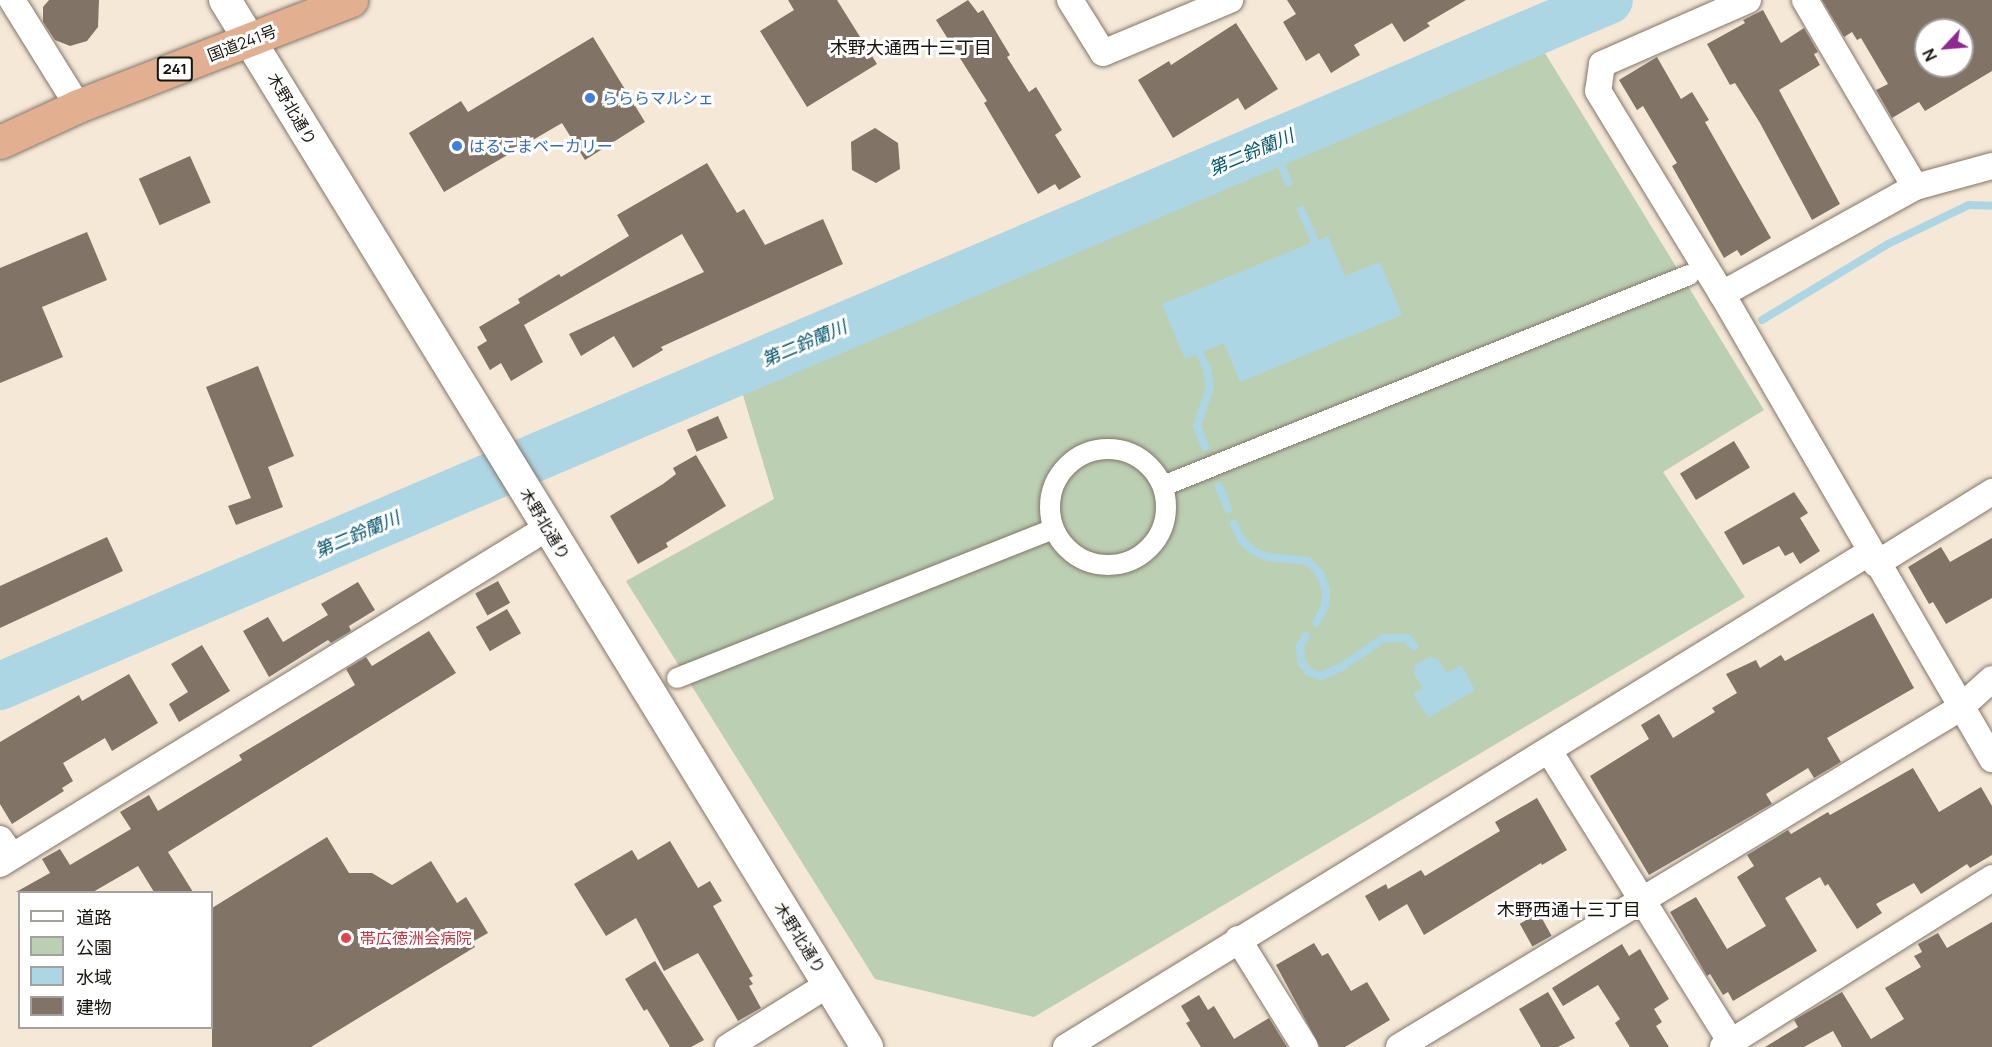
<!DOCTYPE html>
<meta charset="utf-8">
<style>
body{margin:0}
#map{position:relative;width:1992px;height:1047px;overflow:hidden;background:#f5e8d7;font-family:Manrope,"Noto Sans JP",sans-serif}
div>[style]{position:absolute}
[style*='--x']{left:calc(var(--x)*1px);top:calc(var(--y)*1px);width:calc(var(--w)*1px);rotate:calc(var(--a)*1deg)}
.green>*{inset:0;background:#bbcfb3}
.water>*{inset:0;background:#add6e5}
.stream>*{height:8px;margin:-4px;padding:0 4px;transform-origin:4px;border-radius:4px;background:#add6e5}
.river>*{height:48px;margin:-24px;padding:0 24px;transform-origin:24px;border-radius:24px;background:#add6e5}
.building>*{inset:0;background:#817466;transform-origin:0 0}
.roads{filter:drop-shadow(0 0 2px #827667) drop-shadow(0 0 2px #827667)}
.pedestrian>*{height:20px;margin:-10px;padding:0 10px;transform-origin:10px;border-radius:10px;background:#fff}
.pedestrian>.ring{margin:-10px;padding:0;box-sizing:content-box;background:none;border:20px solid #fff;border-radius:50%}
.minor>*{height:26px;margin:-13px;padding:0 13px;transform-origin:13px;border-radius:13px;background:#fff}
.tertiary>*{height:32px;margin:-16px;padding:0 16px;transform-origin:16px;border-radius:16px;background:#fff}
.trunk>*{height:33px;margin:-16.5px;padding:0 16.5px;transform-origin:16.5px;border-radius:16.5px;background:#e2b090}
.dots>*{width:16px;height:16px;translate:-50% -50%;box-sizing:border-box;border:3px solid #fff;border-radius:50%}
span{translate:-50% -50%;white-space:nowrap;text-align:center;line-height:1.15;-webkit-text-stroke:6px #fff;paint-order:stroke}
.shield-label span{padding:2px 4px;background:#fff;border:2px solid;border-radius:4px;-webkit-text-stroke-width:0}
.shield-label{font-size:15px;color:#17130d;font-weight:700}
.street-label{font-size:16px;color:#17130d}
.shop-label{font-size:16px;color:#366cbe}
.left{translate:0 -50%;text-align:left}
.health-label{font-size:16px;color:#be3a42}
.neighbourhood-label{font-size:18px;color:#17130d}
.water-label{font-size:18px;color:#04566c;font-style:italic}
.legend{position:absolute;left:18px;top:891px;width:195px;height:138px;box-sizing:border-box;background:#fff;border:2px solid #a2a19e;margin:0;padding:8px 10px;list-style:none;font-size:18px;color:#17130d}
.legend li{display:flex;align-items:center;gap:12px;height:30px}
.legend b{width:30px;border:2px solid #a2a19e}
.north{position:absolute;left:1914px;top:18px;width:60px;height:60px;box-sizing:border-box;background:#fff;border:2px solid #a2a19e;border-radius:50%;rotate:244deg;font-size:16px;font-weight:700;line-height:24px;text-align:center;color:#17130d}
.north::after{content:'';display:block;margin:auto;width:21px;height:27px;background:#8f298f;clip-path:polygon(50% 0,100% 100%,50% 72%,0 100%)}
</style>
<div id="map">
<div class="green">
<i style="clip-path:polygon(1540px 45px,1764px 410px,1663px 472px,1745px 597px,1034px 1017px,875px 979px,626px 581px,774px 499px,740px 385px)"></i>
</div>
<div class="water">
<i style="clip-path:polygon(1328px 236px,1345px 276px,1380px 262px,1402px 315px,1240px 382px,1224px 343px,1185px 359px,1162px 304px)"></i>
<i style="clip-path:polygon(1429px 657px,1438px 659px,1447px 673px,1461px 665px,1475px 690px,1428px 718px,1413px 694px,1423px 688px,1414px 674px,1415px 665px)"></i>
</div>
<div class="stream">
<i style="--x:1273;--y:142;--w:43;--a:69.4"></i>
<i style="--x:1301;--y:210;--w:45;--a:66.3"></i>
<i style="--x:1762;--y:320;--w:147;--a:-31.1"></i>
<i style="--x:1888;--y:244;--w:90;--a:-25.7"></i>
<i style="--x:1969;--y:205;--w:23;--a:2"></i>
<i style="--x:1195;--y:344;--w:28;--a:64"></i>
<i style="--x:1207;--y:369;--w:18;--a:81"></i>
<i style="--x:1210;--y:387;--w:41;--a:108.4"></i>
<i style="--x:1197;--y:426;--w:22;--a:69"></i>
<i style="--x:1219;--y:486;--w:25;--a:69"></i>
<i style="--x:1234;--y:524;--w:17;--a:65"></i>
<i style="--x:1241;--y:539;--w:17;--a:45"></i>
<i style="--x:1253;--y:551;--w:16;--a:22"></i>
<i style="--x:1268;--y:557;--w:40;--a:5.7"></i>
<i style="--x:1308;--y:561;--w:19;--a:47"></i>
<i style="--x:1321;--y:575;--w:17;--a:73"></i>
<i style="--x:1326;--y:591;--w:15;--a:94"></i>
<i style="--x:1325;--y:606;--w:19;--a:118"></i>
<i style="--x:1306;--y:636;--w:12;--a:121"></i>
<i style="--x:1300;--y:646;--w:16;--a:86"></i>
<i style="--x:1301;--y:662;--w:13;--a:51"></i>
<i style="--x:1309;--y:672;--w:13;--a:18"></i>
<i style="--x:1321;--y:676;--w:22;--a:-24"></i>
<i style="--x:1341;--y:667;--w:52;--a:-34"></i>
<i style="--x:1384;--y:638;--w:23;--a:0"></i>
<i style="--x:1407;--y:638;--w:11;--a:49"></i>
</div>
<div class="river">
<i style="--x:0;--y:686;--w:1749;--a:-23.09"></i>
</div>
<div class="building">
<i style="clip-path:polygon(49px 0,99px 0,98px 27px,87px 41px,70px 46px,55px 40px,43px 22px,43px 7px)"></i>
<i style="clip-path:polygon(788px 0,837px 0,877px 64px,807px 107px,760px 31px,794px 10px)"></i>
<i style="clip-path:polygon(968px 0,978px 13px,983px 10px,1010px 55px,1007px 57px,1029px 92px,1036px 87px,1062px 130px,1055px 135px,1081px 177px,1059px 190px,1055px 184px,1038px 194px,984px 103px,987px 101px,936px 20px)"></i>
<i style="clip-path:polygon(1287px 0,1466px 0,1427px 23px,1430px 26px,1404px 42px,1392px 23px,1354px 45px,1360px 55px,1331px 73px,1319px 53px,1306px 61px,1283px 22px,1296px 14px)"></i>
<i style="clip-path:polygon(evenodd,1822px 0,1992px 0,1992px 71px,1925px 111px,1919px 102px,1892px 118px,1876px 90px,1888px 84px,1861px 38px,1857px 40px,1852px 32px,1844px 37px,1822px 0,1926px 30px,1962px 30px,1962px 66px,1926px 66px,1926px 30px)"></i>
<i style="clip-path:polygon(1763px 10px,1781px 43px,1804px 28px,1818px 52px,1814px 54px,1820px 65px,1779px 90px,1840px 204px,1812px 220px,1760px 123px,1735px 83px,1730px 85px,1707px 44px,1745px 23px,1743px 20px)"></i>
<i style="clip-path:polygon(1236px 23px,1278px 89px,1245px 110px,1238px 98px,1173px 138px,1138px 80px,1169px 61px,1171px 65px)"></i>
<i style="clip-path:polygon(593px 37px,645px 122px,585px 160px,562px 123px,444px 192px,409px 133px,461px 101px,468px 112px)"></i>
<i style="clip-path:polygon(1657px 57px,1681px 99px,1692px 92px,1709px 120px,1705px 122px,1771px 238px,1741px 256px,1737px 250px,1724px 258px,1672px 166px,1677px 163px,1643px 106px,1637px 110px,1619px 80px)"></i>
<i style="clip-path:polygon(875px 128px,898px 143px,900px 169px,876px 183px,852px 170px,851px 142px)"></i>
<i style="left:190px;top:156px;width:51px;height:56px;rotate:66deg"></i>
<i style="clip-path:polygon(707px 163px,737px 213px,744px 209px,765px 245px,823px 219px,843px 264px,661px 347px,663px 350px,633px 368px,614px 336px,581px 356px,569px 334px,704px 272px,682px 234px,524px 325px,543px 362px,511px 381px,501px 363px,490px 370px,477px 347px,487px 341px,479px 327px,520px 303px,518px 299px,559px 274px,561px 277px,629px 236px,617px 215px)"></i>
<i style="clip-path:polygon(87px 232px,107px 280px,42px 307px,63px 357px,0 383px,0 268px)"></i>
<i style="clip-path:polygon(258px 366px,294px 456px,268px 467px,283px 507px,236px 525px,228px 506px,251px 498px,206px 387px)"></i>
<i style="left:718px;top:416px;width:24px;height:34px;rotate:66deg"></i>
<i style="left:1734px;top:441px;width:31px;height:63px;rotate:59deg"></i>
<i style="clip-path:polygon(696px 455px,726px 506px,666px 543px,668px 547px,638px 564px,610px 516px,663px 484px,676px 474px,673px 468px)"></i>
<i style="clip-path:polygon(1794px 492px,1808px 513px,1800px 518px,1820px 551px,1800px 564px,1793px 552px,1785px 556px,1779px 546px,1743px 565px,1724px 532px)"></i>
<i style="clip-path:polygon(107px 537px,123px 571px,0 628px,0 586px)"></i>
<i style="clip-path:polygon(1992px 538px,1992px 598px,1946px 624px,1933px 602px,1929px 604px,1908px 567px,1941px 547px,1950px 562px)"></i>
<i style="left:498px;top:581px;width:25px;height:26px;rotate:61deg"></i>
<i style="clip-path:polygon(358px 582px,375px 610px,349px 626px,351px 631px,331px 643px,328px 640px,269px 677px,243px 631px,268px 617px,283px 642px,328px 615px,321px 604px)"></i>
<i style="left:507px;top:609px;width:28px;height:36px;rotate:60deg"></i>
<i style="clip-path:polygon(1873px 613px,1914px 688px,1827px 738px,1841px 762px,1814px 778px,1808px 768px,1766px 794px,1772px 804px,1649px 875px,1590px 776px,1649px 739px,1641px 725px,1659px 714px,1673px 738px,1715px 712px,1712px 708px,1737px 693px,1726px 674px,1756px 660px,1760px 668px,1781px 655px,1785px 661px)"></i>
<i style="clip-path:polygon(429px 631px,456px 673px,168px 852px,193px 892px,154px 892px,138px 866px,93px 892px,16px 892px,50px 873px,42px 859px,60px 849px,70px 865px,131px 829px,120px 812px,149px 795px,158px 811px,242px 760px,239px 755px,355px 685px,346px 669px,366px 657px,372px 666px)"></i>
<i style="clip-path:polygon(202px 645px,230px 691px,179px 722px,169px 704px,188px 692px,171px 664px)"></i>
<i style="clip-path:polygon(129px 674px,158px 723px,112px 751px,105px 738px,63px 763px,73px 781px,62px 788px,64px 791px,12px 824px,0 804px,0 742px,79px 695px,82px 701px)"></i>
<i style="clip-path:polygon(1913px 768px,1939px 812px,1981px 787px,1992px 806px,1992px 855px,1970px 868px,1967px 864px,1921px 894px,1914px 883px,1876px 904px,1882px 913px,1857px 929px,1828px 884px,1825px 886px,1820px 877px,1785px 898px,1817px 951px,1733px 1001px,1728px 992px,1723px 995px,1710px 974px,1707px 976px,1670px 912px,1696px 897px,1727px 949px,1766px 926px,1737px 877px,1754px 866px,1747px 855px,1788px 830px,1791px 834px,1828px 812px,1830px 815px)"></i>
<i style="clip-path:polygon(1537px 798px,1567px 850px,1542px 865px,1541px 863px,1424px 935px,1407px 904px,1379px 921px,1365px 896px,1386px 884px,1388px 889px,1421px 870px,1425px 876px,1500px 831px,1495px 822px)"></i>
<i style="clip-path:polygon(327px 837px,349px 873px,372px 873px,392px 885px,431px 861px,457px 903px,466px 897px,488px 933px,472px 942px,475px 947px,311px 1047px,212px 1047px,212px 908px)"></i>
<i style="clip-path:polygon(670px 841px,698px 888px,710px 881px,722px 901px,713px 906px,753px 976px,749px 978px,753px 984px,749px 986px,761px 1008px,738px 1021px,698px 953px,664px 971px,636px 918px,606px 936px,574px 884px,632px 850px,638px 860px)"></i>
<i style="left:1539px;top:913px;width:26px;height:22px;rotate:61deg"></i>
<i style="clip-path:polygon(1992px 922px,1992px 1047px,1842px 1047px,1833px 1031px,1804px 1047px,1765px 1047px,1798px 1027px,1794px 1020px,1842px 992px,1871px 1039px,1904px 1019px,1885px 988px,1921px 967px,1914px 956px,1922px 952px,1918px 944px,1938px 933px,1947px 948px)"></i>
<i style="clip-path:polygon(1314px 943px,1322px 956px,1328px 953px,1351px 991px,1367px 982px,1390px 1020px,1345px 1047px,1320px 1047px,1276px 965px)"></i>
<i style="clip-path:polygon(1622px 944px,1629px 956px,1640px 949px,1669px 999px,1654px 1009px,1662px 1022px,1656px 1026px,1669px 1047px,1630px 1047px,1615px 1023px,1620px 1019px,1598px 985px,1563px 1006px,1552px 988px)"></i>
<i style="clip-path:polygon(655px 961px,704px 1040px,691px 1047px,670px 1047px,647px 1009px,644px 1011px,625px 979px)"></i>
<i style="clip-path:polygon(1548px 992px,1575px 1038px,1558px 1047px,1541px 1047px,1519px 1009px)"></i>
<i style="clip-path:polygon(1199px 995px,1208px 1010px,1214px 1006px,1234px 1039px,1269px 1018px,1287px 1047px,1201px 1047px,1186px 1023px,1190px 1021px,1181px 1006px)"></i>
</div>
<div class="roads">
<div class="pedestrian">
<i class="ring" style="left:1050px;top:449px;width:96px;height:96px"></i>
<i style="--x:1163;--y:486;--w:567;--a:-21.86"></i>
<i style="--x:677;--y:678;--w:405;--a:-21.6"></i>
</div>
<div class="minor">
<i style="--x:12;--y:0;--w:125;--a:58.1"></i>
<i style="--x:1070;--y:0;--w:62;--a:58.1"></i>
<i style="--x:1103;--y:53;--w:138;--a:-22.7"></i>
<i style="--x:1748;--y:0;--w:159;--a:156.3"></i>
<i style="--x:1602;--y:64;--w:27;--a:98"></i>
<i style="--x:1598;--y:91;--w:238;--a:58.6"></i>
<i style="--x:1722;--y:294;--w:538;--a:59.86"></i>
<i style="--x:1805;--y:0;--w:217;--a:59.5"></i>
<i style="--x:1722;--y:294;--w:221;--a:-29"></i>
<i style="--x:1915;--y:187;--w:80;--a:-15.3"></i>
<i style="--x:1876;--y:564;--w:137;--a:-31.8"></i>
<i style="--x:1549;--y:751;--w:349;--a:58"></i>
<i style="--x:0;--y:839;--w:21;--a:55"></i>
<i style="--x:0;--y:864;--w:642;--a:-31.56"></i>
<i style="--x:1238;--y:939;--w:127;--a:58.2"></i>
<i style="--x:728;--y:1047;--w:119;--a:-32"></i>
<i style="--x:1066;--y:1047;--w:944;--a:-31.62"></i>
<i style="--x:1399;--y:1047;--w:655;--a:-31.14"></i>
<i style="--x:1960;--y:708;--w:43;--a:-42.2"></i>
<i style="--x:1723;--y:1047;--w:318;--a:-32.1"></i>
</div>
<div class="tertiary">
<i style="--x:225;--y:0;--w:1228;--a:58.48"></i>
</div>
<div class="trunk">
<i style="--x:0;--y:142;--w:86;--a:-24.8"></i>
<i style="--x:78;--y:106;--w:293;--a:-21.2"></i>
</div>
</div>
<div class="dots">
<i style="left:590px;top:98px;background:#3f7fe0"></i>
<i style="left:457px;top:146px;background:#3f7fe0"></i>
<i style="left:346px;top:938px;background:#e0444e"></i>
</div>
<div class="shield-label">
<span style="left:175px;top:69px">241</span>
</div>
<div class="street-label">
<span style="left:242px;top:43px;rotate:-21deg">国道241号</span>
<span style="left:292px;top:109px;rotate:60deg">木野北通り</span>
<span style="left:545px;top:524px;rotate:59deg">木野北通り</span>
<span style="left:800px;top:938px;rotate:58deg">木野北通り</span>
</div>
<div class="shop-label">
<span class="left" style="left:602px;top:98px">らららマルシェ</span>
<span class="left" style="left:469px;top:146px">はるこまベーカリー</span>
</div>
<div class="health-label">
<span class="left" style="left:360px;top:938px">帯広徳洲会病院</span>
</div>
<div class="neighbourhood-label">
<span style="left:911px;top:47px">木野大通西十三丁目</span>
<span style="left:1569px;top:909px">木野西通十三丁目</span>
</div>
<div class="water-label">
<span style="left:1251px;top:152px;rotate:-23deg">第二鈴蘭川</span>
<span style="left:804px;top:343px;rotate:-23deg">第二鈴蘭川</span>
<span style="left:357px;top:534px;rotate:-23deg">第二鈴蘭川</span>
</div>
<ul class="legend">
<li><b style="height:8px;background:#fff"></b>道路</li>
<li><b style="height:16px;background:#bbcfb3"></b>公園</li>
<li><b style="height:16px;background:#add6e5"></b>水域</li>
<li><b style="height:16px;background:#817466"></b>建物</li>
</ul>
<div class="north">N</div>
</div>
